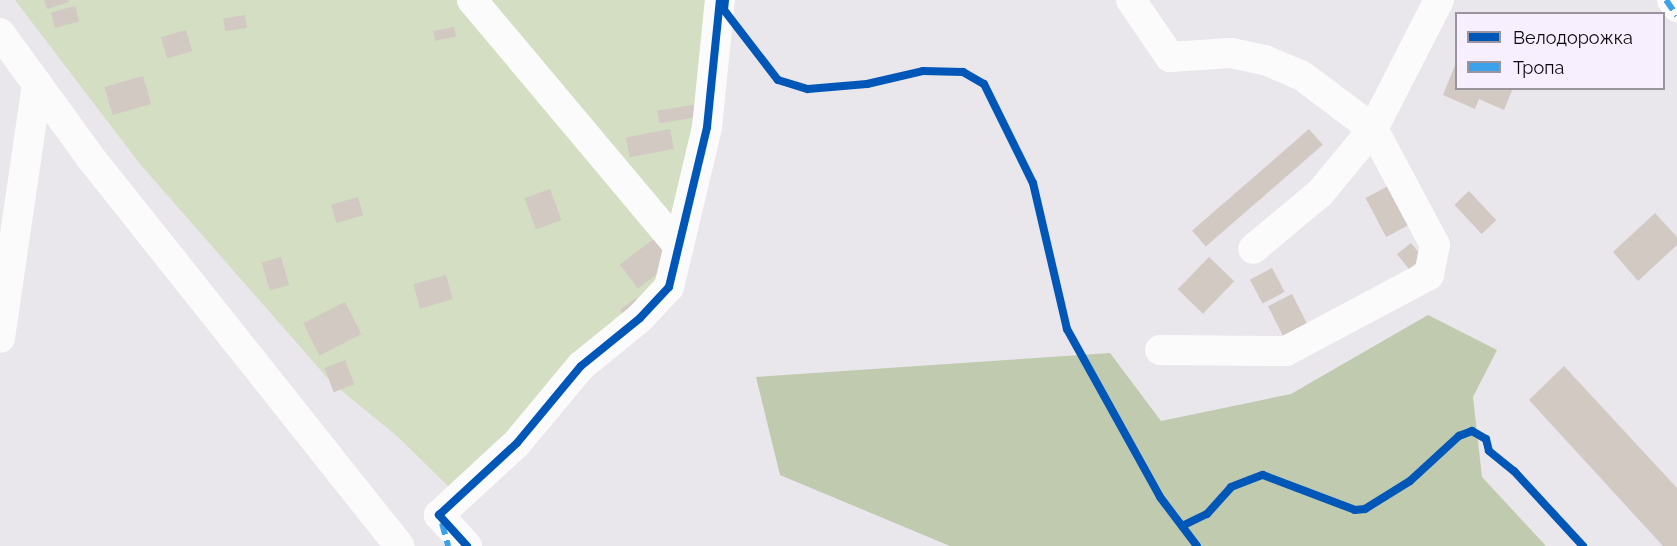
<!DOCTYPE html>
<meta charset="utf-8">
<style>
body{margin:0}
#map{position:relative;width:1677px;height:546px;overflow:hidden;background:#e9e6ec;font-family:Raleway,sans-serif}
div>[style]{position:absolute}
[style*='--x']{left:calc(var(--x)*1px);top:calc(var(--y)*1px);width:calc(var(--w)*1px);rotate:calc(var(--a)*1deg)}
.green>*{inset:0;background:#d3dec2}
.forest>*{inset:0;background:#c0caaf}
.building>*{inset:0;background:#d1c9c2;transform-origin:0 0}
.minor>*{height:30px;margin:-15px;padding:0 15px;transform-origin:15px;border-radius:15px;background:#fcfbfc}
.quiet>*{height:6px;margin-top:-3px;transform-origin:0;background:repeating-linear-gradient(90deg,#3da1ea 0 12px,transparent 0 18px)}
.cycleway>*{height:8px;margin:-4px;padding:0 4px;transform-origin:4px;border-radius:4px;background:#0057b8}
span{translate:-50% -50%;white-space:nowrap;text-align:center;line-height:1.15;-webkit-text-stroke:6px #f7effd;paint-order:stroke}
.legend{position:absolute;left:1455px;top:12px;width:210px;height:78px;box-sizing:border-box;background:#f7effd;border:2px solid #9a949e;margin:0;padding:8px 10px;list-style:none;font-size:18px;color:#0e0b10}
.legend li{display:flex;align-items:center;gap:12px;height:30px}
.legend b{width:30px;border:2px solid #9a949e}
</style>
<div id="map">
<div class="green">
<i style="clip-path:polygon(15px 0,725px 0,665px 298px,455px 493px,397px 436px,331px 382px,140px 164px)"></i>
</div>
<div class="forest">
<i style="clip-path:polygon(1428px 315px,1497px 350px,1473px 397px,1482px 477px,1546px 546px,950px 546px,780px 475px,756px 377px,1110px 353px,1161px 421px,1291px 394px)"></i>
</div>
<div class="building">
<i style="clip-path:polygon(44px 0,68px 0,69px 2px,47px 9px)"></i>
<i style="left:75px;top:6px;width:16px;height:25px;rotate:75deg"></i>
<i style="left:245px;top:15px;width:13px;height:22px;rotate:81deg"></i>
<i style="left:454px;top:27px;width:10px;height:21px;rotate:79deg"></i>
<i style="left:186px;top:30px;width:22px;height:26px;rotate:74deg"></i>
<i style="clip-path:polygon(1456px 63px,1456px 88px,1513px 88px,1504px 110px,1479px 99px,1475px 109px,1443px 95px)"></i>
<i style="left:143px;top:76px;width:29px;height:40px;rotate:74deg"></i>
<i style="left:698px;top:104px;width:13px;height:41px;rotate:81deg"></i>
<i style="left:670px;top:129px;width:20px;height:45px;rotate:79deg"></i>
<i style="left:1309px;top:129px;width:21px;height:155px;rotate:49deg"></i>
<i style="left:1392px;top:184px;width:44px;height:30px;rotate:62deg"></i>
<i style="left:550px;top:189px;width:33px;height:27px;rotate:70deg"></i>
<i style="left:1469px;top:191px;width:40px;height:20px;rotate:47deg"></i>
<i style="left:358px;top:197px;width:19px;height:28px;rotate:74deg"></i>
<i style="clip-path:polygon(1655px 213px,1677px 237px,1677px 245px,1638px 281px,1613px 252px)"></i>
<i style="left:655px;top:238px;width:30px;height:44px;rotate:53deg"></i>
<i style="left:1411px;top:243px;width:19px;height:18px;rotate:51deg"></i>
<i style="left:281px;top:257px;width:29px;height:20px;rotate:74deg"></i>
<i style="left:1209px;top:257px;width:35px;height:45px;rotate:44deg"></i>
<i style="left:1272px;top:268px;width:27px;height:25px;rotate:62deg"></i>
<i style="left:446px;top:275px;width:25px;height:34px;rotate:74deg"></i>
<i style="left:1292px;top:294px;width:44px;height:27px;rotate:63deg"></i>
<i style="left:636px;top:298px;width:14px;height:20px;rotate:54deg"></i>
<i style="left:345px;top:302px;width:36px;height:47px;rotate:63deg"></i>
<i style="left:345px;top:360px;width:26px;height:22px;rotate:69deg"></i>
<i style="clip-path:polygon(1564px 366px,1677px 488px,1677px 546px,1663px 546px,1529px 400px)"></i>
</div>
<div class="minor">
<i style="--x:472;--y:0;--w:322;--a:50"></i>
<i style="--x:1131;--y:0;--w:69;--a:55.6"></i>
<i style="--x:1170;--y:57;--w:61;--a:-3.8"></i>
<i style="--x:1231;--y:53;--w:35;--a:12"></i>
<i style="--x:1265;--y:60;--w:39;--a:23"></i>
<i style="--x:1301;--y:75;--w:90;--a:36.9"></i>
<i style="--x:1373;--y:129;--w:83;--a:129.6"></i>
<i style="--x:1320;--y:193;--w:87;--a:140.1"></i>
<i style="--x:1672;--y:0;--w:9;--a:54"></i>
<i style="--x:0;--y:33;--w:153;--a:54"></i>
<i style="--x:90;--y:157;--w:497;--a:51.5"></i>
<i style="--x:0;--y:338;--w:257;--a:-81.7"></i>
<i style="--x:1160;--y:350;--w:126;--a:0.5"></i>
<i style="--x:1286;--y:351;--w:162;--a:-28"></i>
<i style="--x:1429;--y:275;--w:31;--a:-79"></i>
<i style="--x:1435;--y:245;--w:132;--a:-118.1"></i>
<i style="--x:1373;--y:129;--w:145;--a:-62.9"></i>
<i style="--x:467;--y:546;--w:42;--a:-132.1"></i>
<i style="--x:439;--y:515;--w:106;--a:-42.7"></i>
<i style="--x:517;--y:443;--w:100;--a:-50.3"></i>
<i style="--x:581;--y:366;--w:76;--a:-39.1"></i>
<i style="--x:640;--y:318;--w:42;--a:-46.9"></i>
<i style="--x:669;--y:287;--w:164;--a:-76.6"></i>
<i style="--x:707;--y:127;--w:128;--a:-84.2"></i>
</div>
<div class="quiet">
<i style="--x:1666;--y:0;--w:19;--a:55"></i>
<i style="--x:442;--y:523;--w:24;--a:75"></i>
</div>
<div class="cycleway">
<i style="--x:725;--y:0;--w:10;--a:96"></i>
<i style="--x:724;--y:10;--w:88;--a:52.4"></i>
<i style="--x:778;--y:80;--w:31;--a:17"></i>
<i style="--x:808;--y:89;--w:59;--a:-4.8"></i>
<i style="--x:867;--y:84;--w:57;--a:-13.1"></i>
<i style="--x:923;--y:71;--w:40;--a:1.4"></i>
<i style="--x:963;--y:72;--w:24;--a:30"></i>
<i style="--x:984;--y:84;--w:110;--a:63.7"></i>
<i style="--x:1033;--y:183;--w:150;--a:76.9"></i>
<i style="--x:1067;--y:329;--w:192;--a:61"></i>
<i style="--x:1160;--y:497;--w:61;--a:52.9"></i>
<i style="--x:1182;--y:526;--w:28;--a:-26"></i>
<i style="--x:1207;--y:514;--w:36;--a:-48"></i>
<i style="--x:1231;--y:487;--w:34;--a:-21"></i>
<i style="--x:1263;--y:475;--w:98;--a:20.8"></i>
<i style="--x:1355;--y:510;--w:10;--a:-6"></i>
<i style="--x:1365;--y:509;--w:53;--a:-31.9"></i>
<i style="--x:1410;--y:481;--w:67;--a:-42.6"></i>
<i style="--x:1459;--y:436;--w:14;--a:-21"></i>
<i style="--x:1472;--y:431;--w:16;--a:30"></i>
<i style="--x:1486;--y:439;--w:12;--a:76"></i>
<i style="--x:1489;--y:451;--w:32;--a:39"></i>
<i style="--x:1514;--y:471;--w:102;--a:47.4"></i>
<i style="--x:467;--y:546;--w:42;--a:-132.1"></i>
<i style="--x:439;--y:515;--w:106;--a:-42.7"></i>
<i style="--x:517;--y:443;--w:100;--a:-50.3"></i>
<i style="--x:581;--y:366;--w:76;--a:-39.1"></i>
<i style="--x:640;--y:318;--w:42;--a:-46.9"></i>
<i style="--x:669;--y:287;--w:164;--a:-76.6"></i>
<i style="--x:707;--y:127;--w:128;--a:-84.2"></i>
</div>
<ul class="legend">
<li><b style="height:8px;background:#0057b8"></b>Велодорожка</li>
<li><b style="height:8px;background:#3da1ea"></b>Тропа</li>
</ul>
</div>
